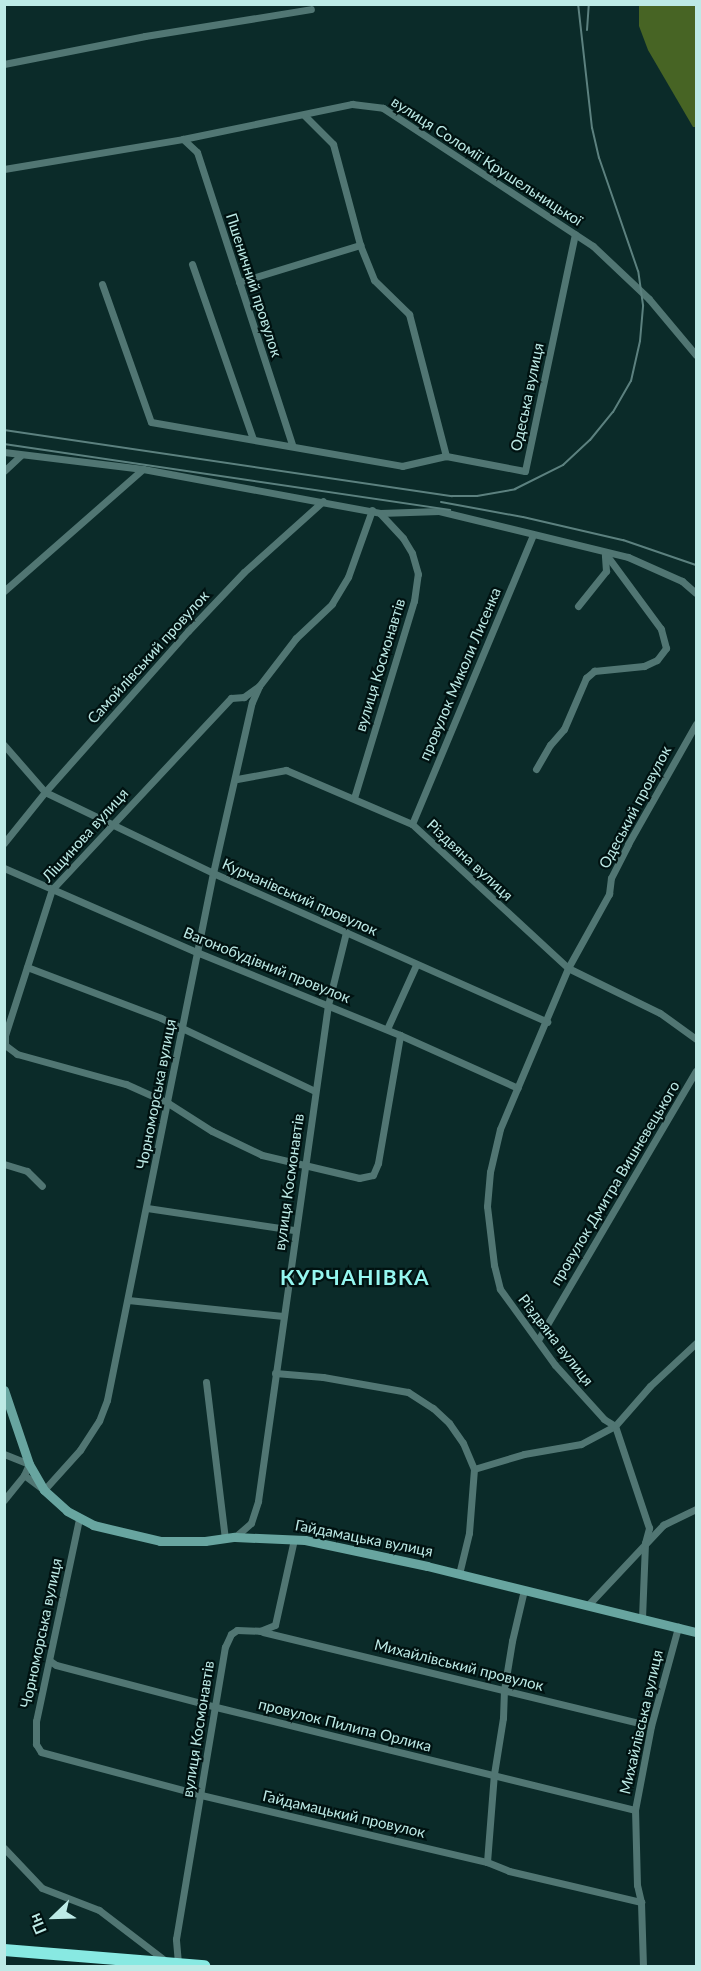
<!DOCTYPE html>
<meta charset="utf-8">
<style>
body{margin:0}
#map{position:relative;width:701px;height:1971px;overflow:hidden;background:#0b2b29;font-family:Lato,sans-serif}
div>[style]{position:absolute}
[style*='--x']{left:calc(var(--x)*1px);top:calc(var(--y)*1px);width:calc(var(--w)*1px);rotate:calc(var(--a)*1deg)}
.forest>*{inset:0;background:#476424}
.street>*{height:7px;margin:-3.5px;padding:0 3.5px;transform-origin:3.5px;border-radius:3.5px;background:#517673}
.secondary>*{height:9px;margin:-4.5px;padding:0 4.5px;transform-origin:4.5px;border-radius:4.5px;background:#68a5a0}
.highway>*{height:12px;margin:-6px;padding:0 6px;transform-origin:6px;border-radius:6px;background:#88e9e2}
.rail>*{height:2px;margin:-1px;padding:0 1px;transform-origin:1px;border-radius:1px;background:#5c817f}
span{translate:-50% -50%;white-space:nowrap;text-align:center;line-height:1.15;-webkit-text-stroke:4.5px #001211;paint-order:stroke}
.street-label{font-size:15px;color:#bdeae6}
.district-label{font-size:21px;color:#95f7f0;font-weight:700;letter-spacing:1.5px}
.frame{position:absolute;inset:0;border:6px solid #bdeae6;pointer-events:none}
.north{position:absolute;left:24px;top:1887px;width:60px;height:60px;-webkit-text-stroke:4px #001211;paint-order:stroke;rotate:247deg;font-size:16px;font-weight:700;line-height:24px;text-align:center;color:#bdeae6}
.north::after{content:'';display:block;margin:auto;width:21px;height:27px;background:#bdeae6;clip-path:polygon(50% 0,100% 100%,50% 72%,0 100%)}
</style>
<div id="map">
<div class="forest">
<i style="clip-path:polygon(639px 5px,696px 5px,696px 127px,693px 127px,648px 50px,639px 26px)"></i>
</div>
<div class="street">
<i style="--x:4;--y:64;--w:144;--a:-11.2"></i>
<i style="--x:145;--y:36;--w:168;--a:-9.2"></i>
<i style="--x:304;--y:115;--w:41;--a:45"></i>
<i style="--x:333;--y:144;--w:105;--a:75"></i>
<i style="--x:360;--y:245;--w:38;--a:68"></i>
<i style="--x:374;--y:280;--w:49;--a:44.2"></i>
<i style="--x:409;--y:314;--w:147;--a:75.4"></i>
<i style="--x:183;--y:139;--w:19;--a:43"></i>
<i style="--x:197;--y:152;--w:308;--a:72"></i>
<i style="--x:4;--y:169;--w:181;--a:-9.5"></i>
<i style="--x:183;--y:139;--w:173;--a:-11.7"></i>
<i style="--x:352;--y:104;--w:31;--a:7"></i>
<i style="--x:383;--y:108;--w:251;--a:33.3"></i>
<i style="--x:593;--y:246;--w:77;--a:43.4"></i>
<i style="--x:649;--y:299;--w:73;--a:50"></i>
<i style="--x:192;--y:264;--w:185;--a:70.8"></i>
<i style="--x:239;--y:282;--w:127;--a:-17"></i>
<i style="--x:102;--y:284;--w:146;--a:70.5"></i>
<i style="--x:151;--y:422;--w:255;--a:9.9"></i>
<i style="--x:402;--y:466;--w:45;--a:-12.8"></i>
<i style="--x:446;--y:456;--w:80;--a:10.8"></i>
<i style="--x:525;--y:471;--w:242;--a:-78.1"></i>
<i style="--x:4;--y:452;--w:140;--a:7"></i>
<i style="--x:143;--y:469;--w:241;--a:10.5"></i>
<i style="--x:380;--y:513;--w:59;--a:-1.9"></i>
<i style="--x:439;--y:511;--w:195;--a:13.7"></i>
<i style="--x:628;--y:557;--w:59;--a:24"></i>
<i style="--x:682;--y:581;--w:18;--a:41"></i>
<i style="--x:4;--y:471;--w:23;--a:-43"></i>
<i style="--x:372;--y:510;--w:71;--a:109.7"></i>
<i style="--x:348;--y:577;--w:31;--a:121"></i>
<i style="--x:332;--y:604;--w:50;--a:136.6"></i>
<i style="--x:296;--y:638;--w:61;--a:127.6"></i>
<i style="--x:259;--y:686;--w:19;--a:144"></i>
<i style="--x:244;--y:697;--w:13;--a:176"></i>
<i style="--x:231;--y:698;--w:262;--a:133.1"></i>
<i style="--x:52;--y:889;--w:153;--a:107.8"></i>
<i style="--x:5;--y:1035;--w:10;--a:90"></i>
<i style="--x:5;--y:1045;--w:15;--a:37"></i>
<i style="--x:17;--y:1054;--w:113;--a:15.4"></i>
<i style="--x:126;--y:1084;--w:46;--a:24.3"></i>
<i style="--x:168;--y:1103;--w:52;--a:32.5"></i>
<i style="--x:212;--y:1131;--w:55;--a:25.6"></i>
<i style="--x:262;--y:1155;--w:100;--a:13.3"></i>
<i style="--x:359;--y:1178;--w:14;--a:-12"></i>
<i style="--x:373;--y:1175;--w:13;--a:-67"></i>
<i style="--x:378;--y:1163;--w:130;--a:-80.2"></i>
<i style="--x:4;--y:591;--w:185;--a:-41.3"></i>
<i style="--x:578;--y:606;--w:45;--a:-51.3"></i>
<i style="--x:606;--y:571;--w:16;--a:-94"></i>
<i style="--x:4;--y:745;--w:62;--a:48.9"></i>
<i style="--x:45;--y:792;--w:187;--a:25.7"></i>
<i style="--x:213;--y:873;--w:366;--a:24"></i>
<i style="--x:536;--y:769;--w:28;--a:-60"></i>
<i style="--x:550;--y:745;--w:21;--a:-49"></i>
<i style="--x:564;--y:729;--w:56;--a:-66.7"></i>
<i style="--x:586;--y:678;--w:11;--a:-41"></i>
<i style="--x:594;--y:671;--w:50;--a:-5.7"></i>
<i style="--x:644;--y:666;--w:14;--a:-25"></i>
<i style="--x:657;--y:660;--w:15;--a:-53"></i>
<i style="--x:666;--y:648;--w:20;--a:-105"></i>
<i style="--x:661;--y:629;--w:94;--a:-126.4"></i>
<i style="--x:237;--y:779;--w:50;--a:-10.4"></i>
<i style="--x:286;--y:770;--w:137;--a:23.2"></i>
<i style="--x:412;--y:824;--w:212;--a:42.7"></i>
<i style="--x:568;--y:968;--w:102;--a:26.1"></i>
<i style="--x:660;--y:1013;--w:44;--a:35.8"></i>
<i style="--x:354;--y:798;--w:206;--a:-73.1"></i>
<i style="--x:414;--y:601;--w:27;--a:-82"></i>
<i style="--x:418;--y:574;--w:22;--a:-106"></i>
<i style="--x:412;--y:553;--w:17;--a:-121"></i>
<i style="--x:403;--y:538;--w:34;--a:-133"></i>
<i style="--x:412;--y:824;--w:313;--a:-67.3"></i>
<i style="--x:4;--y:843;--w:65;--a:-51.2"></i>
<i style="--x:45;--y:792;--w:215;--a:-48.4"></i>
<i style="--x:188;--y:631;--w:81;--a:-46.5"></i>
<i style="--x:244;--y:572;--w:106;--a:-41.9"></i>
<i style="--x:4;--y:868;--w:213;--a:23.6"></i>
<i style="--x:199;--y:953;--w:217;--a:22.2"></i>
<i style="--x:400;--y:1035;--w:129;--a:24.2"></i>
<i style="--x:27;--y:967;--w:143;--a:20.8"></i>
<i style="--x:161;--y:1018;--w:170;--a:25.4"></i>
<i style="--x:387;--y:1029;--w:70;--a:-65.6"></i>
<i style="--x:4;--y:1164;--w:24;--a:17"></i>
<i style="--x:27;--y:1171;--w:21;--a:45"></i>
<i style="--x:147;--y:1208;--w:150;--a:8.5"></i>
<i style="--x:128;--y:1300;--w:156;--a:5.9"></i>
<i style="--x:538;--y:1340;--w:312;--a:-59.6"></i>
<i style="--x:275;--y:1373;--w:48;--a:4.8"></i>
<i style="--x:323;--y:1377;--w:86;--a:10"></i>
<i style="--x:408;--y:1392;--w:30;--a:33"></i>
<i style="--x:433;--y:1408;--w:22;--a:43"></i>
<i style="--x:449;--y:1423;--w:24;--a:55"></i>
<i style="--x:463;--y:1443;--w:28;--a:67"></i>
<i style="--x:474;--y:1469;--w:64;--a:94.5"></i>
<i style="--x:469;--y:1533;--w:42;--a:103.7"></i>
<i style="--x:206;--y:1382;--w:157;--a:83.1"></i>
<i style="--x:4;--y:1454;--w:27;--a:22"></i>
<i style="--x:29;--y:1464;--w:12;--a:114"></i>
<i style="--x:474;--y:1469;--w:52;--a:-16.7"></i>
<i style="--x:524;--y:1454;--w:58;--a:-10"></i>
<i style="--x:581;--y:1444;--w:38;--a:-28"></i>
<i style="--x:615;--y:1426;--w:53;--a:-48.8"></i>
<i style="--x:650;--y:1386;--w:63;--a:-43.1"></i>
<i style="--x:4;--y:1500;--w:32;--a:-51"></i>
<i style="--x:24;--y:1475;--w:25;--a:37"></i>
<i style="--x:44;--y:1490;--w:54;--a:-48"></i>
<i style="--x:80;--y:1450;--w:35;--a:-57"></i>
<i style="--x:99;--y:1421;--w:22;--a:-69"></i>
<i style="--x:107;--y:1400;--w:538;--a:-78.63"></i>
<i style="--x:213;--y:873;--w:175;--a:-77.2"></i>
<i style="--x:252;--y:702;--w:17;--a:-66"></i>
<i style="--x:79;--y:1519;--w:207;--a:102"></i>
<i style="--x:36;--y:1721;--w:23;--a:90"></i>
<i style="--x:36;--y:1744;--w:9;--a:58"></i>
<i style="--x:41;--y:1752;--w:166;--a:15"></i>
<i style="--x:201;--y:1795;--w:294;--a:13.2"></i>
<i style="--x:487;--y:1862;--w:24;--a:22"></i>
<i style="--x:509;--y:1871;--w:136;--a:13.2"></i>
<i style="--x:235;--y:1537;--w:21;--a:-41"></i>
<i style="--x:251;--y:1523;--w:23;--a:-72"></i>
<i style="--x:258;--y:1501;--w:501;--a:-81.97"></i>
<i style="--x:328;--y:1005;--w:75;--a:-76.1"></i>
<i style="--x:588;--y:1605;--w:110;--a:-46.8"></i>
<i style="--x:663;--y:1525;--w:37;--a:-26"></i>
<i style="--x:642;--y:1618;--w:75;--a:-87.7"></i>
<i style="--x:645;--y:1543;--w:16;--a:-75"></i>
<i style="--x:649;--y:1528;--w:108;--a:-108.4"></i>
<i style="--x:615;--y:1426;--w:13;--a:-148"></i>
<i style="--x:604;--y:1419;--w:73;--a:-132.2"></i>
<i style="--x:555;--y:1365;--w:94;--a:-125.9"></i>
<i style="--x:500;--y:1289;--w:25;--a:-104"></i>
<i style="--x:494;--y:1265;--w:59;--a:-96.8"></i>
<i style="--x:487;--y:1206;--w:34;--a:-85"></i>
<i style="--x:490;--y:1172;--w:44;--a:-76.9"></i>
<i style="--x:500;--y:1129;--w:175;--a:-67.1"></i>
<i style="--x:568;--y:968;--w:85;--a:-61"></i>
<i style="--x:609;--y:894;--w:16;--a:-83"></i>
<i style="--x:611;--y:878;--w:38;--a:-63"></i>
<i style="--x:628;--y:844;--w:138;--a:-60.5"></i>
<i style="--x:263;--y:1632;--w:399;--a:13.6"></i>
<i style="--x:50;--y:1661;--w:7;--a:34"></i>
<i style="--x:56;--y:1665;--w:165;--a:14.7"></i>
<i style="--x:216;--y:1707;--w:431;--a:13.8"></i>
<i style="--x:4;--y:1848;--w:55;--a:46.5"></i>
<i style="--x:42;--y:1888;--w:61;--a:21.1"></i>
<i style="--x:99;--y:1910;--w:86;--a:37.4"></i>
<i style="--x:487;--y:1862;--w:88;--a:-85.5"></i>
<i style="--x:494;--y:1774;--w:57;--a:-80.9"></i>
<i style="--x:503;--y:1718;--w:28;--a:-88"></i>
<i style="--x:504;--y:1690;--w:50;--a:-80.7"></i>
<i style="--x:512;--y:1641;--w:52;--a:-76.8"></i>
<i style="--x:178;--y:1963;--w:24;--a:-95"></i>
<i style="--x:176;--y:1939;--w:296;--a:-80.5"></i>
<i style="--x:225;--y:1647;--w:14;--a:-65"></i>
<i style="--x:231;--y:1634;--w:7;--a:-34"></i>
<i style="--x:237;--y:1630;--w:23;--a:2"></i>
<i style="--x:260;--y:1631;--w:16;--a:-22"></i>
<i style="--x:275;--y:1625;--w:88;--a:-77.5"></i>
<i style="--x:643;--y:1966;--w:64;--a:-91.8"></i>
<i style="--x:641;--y:1902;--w:17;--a:-103"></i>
<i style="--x:637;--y:1885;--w:75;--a:-91.5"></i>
<i style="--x:635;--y:1810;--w:86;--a:-79.2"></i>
<i style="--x:651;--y:1726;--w:103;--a:-74.7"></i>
</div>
<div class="secondary">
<i style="--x:4;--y:1390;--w:78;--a:71.3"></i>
<i style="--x:29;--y:1464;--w:30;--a:60"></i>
<i style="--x:44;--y:1490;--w:31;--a:42"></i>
<i style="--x:67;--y:1511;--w:30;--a:28"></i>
<i style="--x:93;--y:1525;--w:69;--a:13.4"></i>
<i style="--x:160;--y:1541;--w:45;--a:0"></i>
<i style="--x:205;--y:1541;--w:30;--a:-8"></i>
<i style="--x:235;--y:1537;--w:70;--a:2.5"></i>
<i style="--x:305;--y:1540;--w:125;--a:12"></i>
<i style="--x:427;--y:1566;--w:277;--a:13.8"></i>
</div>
<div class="highway">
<i style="--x:4;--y:1950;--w:201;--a:4.6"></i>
</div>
<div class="rail">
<i style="--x:587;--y:30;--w:26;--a:-86"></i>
<i style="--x:4;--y:430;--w:453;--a:8.4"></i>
<i style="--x:452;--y:496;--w:25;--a:0"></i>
<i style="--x:477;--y:496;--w:39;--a:-10"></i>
<i style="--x:515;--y:489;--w:54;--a:-26.6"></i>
<i style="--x:563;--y:465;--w:37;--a:-43"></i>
<i style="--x:590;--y:440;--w:36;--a:-51"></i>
<i style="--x:613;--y:412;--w:36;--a:-60"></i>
<i style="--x:631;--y:381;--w:41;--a:-77.3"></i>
<i style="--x:640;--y:341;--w:36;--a:-85"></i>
<i style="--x:643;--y:305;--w:34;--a:-98"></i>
<i style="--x:638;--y:271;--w:120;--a:-109"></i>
<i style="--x:599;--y:158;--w:31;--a:-103"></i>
<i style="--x:592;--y:128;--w:125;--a:-96.4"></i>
<i style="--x:4;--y:444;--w:451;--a:8.4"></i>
<i style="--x:441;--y:502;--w:83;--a:10.4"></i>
<i style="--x:523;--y:517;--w:103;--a:13"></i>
<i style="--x:623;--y:540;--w:77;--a:18.9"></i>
</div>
<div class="street-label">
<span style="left:487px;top:161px;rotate:33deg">вулиця Соломії Крушельницької</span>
<span style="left:254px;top:285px;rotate:72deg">Пшеничний провулок</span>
<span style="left:527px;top:397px;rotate:-78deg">Одеська вулиця</span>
<span style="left:148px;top:657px;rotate:-48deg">Самойлівський провулок</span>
<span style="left:380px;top:665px;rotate:-73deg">вулиця Космонавтів</span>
<span style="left:460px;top:674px;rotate:-67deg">провулок Миколи Лисенка</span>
<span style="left:635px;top:807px;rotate:-62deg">Одеський провулок</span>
<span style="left:85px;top:835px;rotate:-48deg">Ліщинова вулиця</span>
<span style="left:470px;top:860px;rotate:43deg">Різдвяна вулиця</span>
<span style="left:300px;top:897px;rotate:24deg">Курчанівський провулок</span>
<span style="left:267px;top:965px;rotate:22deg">Вагонобудівний провулок</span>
<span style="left:156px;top:1094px;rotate:-79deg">Чорноморська вулиця</span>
<span style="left:289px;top:1182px;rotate:-82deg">вулиця Космонавтів</span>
<span style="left:615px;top:1183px;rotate:-59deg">провулок Дмитра Вишневецького</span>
<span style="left:556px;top:1340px;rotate:52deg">Різдвяна вулиця</span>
<span style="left:364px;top:1538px;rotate:11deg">Гайдамацька вулиця</span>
<span style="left:41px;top:1633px;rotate:-78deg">Чорноморська вулиця</span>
<span style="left:459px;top:1665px;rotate:14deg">Михайлівський провулок</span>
<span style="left:641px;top:1722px;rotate:-77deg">Михайлівська вулиця</span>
<span style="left:345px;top:1725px;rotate:14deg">провулок Пилипа Орлика</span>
<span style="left:198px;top:1729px;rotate:-81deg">вулиця Космонавтів</span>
<span style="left:344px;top:1814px;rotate:13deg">Гайдамацький провулок</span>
</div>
<div class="district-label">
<span style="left:355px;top:1277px">КУРЧАНІВКА</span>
</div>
<div class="frame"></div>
<div class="north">Пн</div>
</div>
